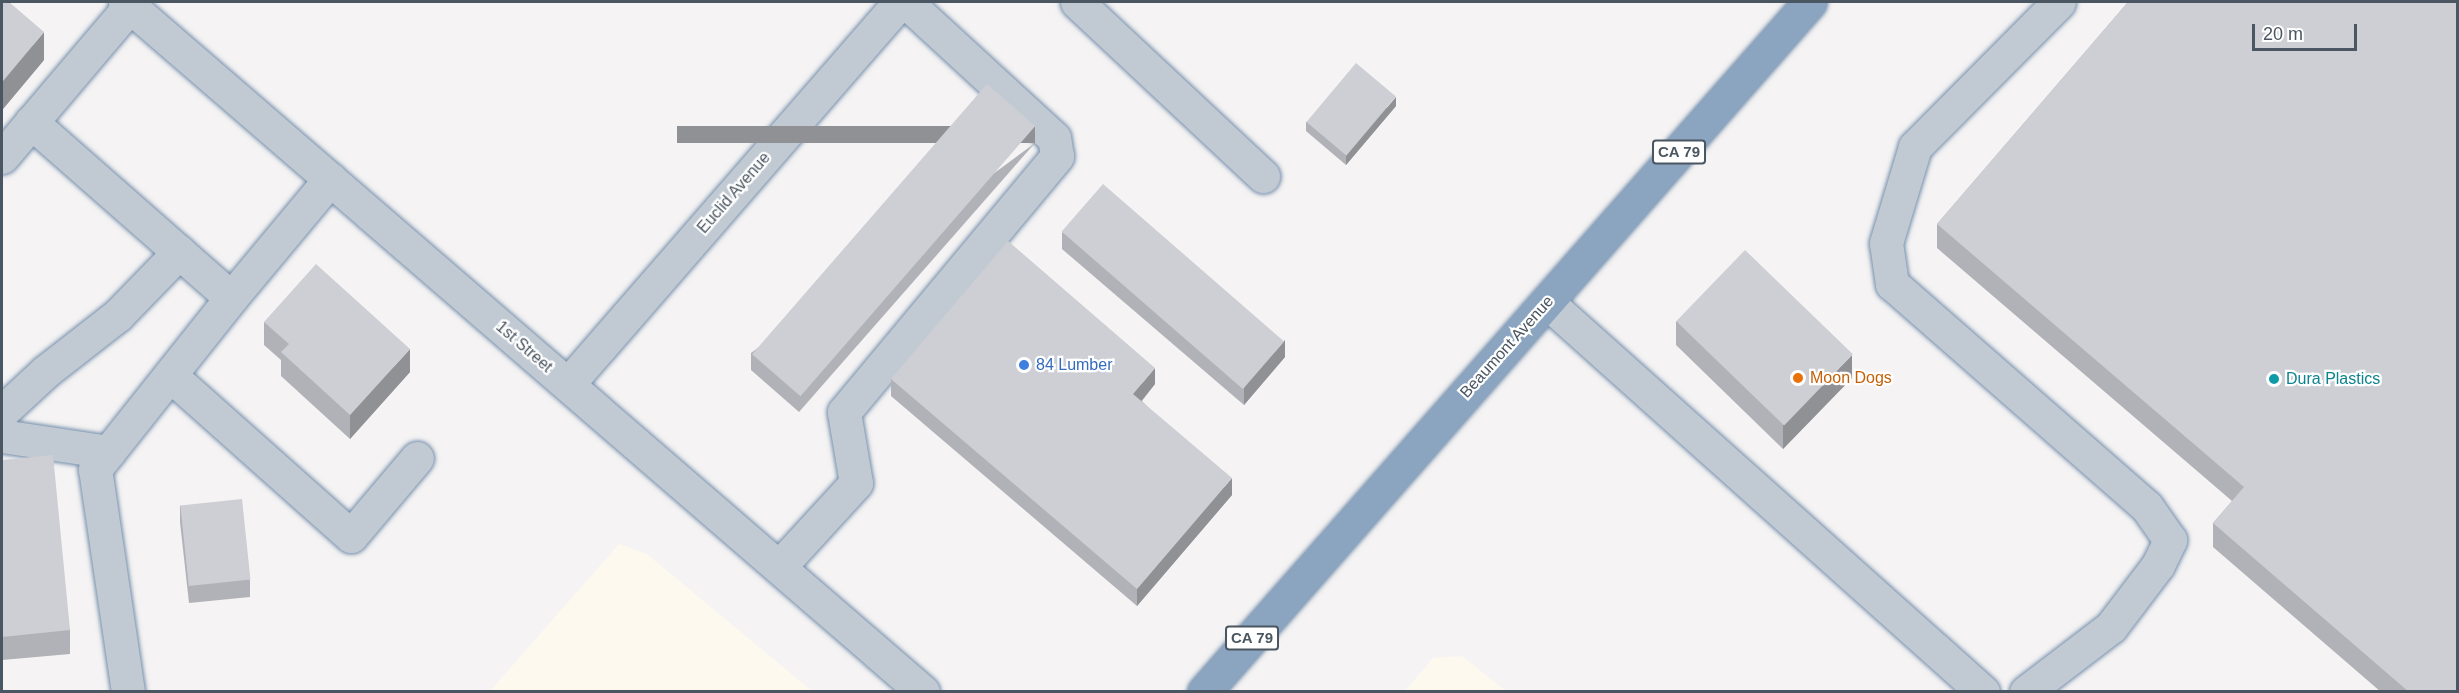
<!DOCTYPE html>
<style>
body{margin:0}
#map{position:relative;width:2459px;height:693px;overflow:hidden;background:#f5f3f3;font-family:Arial,sans-serif}
div>[style]{position:absolute}
[style*='--x']{left:calc(var(--x)*1px);top:calc(var(--y)*1px);width:calc(var(--w)*1px);rotate:calc(var(--a)*1deg)}
.commercial>*{inset:0;background:#fdf9ef}
.roads{filter:drop-shadow(0 0 2px #7690ad) drop-shadow(0 0 2px #7690ad)}
.minor>*{height:33px;margin:-16.5px;padding:0 16.5px;transform-origin:16.5px;border-radius:16.5px;background:#c1cad2}
.highway>*{height:33px;margin:-16.5px;padding:0 16.5px;transform-origin:16.5px;border-radius:16.5px;background:#8ba5c1}
.wall>*{inset:0;background:#b0b2b7}
.shaded-wall>*{inset:0;background:#909195;transform-origin:0 0}
.building>*{inset:0;background:#cdcfd5;transform-origin:0 0}
.dots>*{width:16px;height:16px;translate:-50% -50%;box-sizing:border-box;border:3px solid #fff;border-radius:50%}
span{translate:-50% -50%;white-space:nowrap;text-align:center;line-height:1.15;-webkit-text-stroke:4.5px #fff;paint-order:stroke}
.shield-label span{padding:2px 4px;background:#fff;border:2px solid;border-radius:4px;-webkit-text-stroke-width:0}
.shield-label{font-size:15px;color:#4a5661;font-weight:700}
.street-label{font-size:16px;color:#4a5661}
.shop-label{font-size:16px;color:#366cbe}
.left{translate:0 -50%;text-align:left}
.food-label{font-size:16px;color:#c56008}
.culture-label{font-size:16px;color:#0d838f}
.frame{position:absolute;inset:0;border:3px solid #4a5661;pointer-events:none}
.scale{position:absolute;left:2252px;top:24px;width:105px;height:27px;box-sizing:border-box;border:3px solid #4a5661;border-top:0;padding-left:8px;font-size:18px;line-height:21px;white-space:nowrap;color:#4a5661;-webkit-text-stroke:4px #fff;paint-order:stroke}
</style>
<div id="map">
<div class="commercial">
<i style="clip-path:polygon(619px 544px,647px 554px,812px 691px,490px 691px)"></i>
<i style="clip-path:polygon(1462px 656px,1506px 691px,1405px 691px,1433px 658px)"></i>
</div>
<div class="roads">
<div class="minor">
<i style="--x:125;--y:2;--w:1055;--a:40.85"></i>
<i style="--x:1077;--y:2;--w:255;--a:43.1"></i>
<i style="--x:31;--y:122;--w:266;--a:41.3"></i>
<i style="--x:231;--y:298;--w:155;--a:-50.2"></i>
<i style="--x:2;--y:157;--w:198;--a:-49.7"></i>
<i style="--x:1547;--y:302;--w:585;--a:41.81"></i>
<i style="--x:170;--y:375;--w:242;--a:41.7"></i>
<i style="--x:351;--y:536;--w:102;--a:-49.8"></i>
<i style="--x:568;--y:384;--w:506;--a:-49.01"></i>
<i style="--x:2;--y:412;--w:59;--a:-42.9"></i>
<i style="--x:45;--y:372;--w:93;--a:-38"></i>
<i style="--x:118;--y:315;--w:88;--a:-45.9"></i>
<i style="--x:2;--y:436;--w:108;--a:8.5"></i>
<i style="--x:779;--y:567;--w:114;--a:-47.5"></i>
<i style="--x:856;--y:483;--w:72;--a:-99.6"></i>
<i style="--x:844;--y:412;--w:333;--a:-50.2"></i>
<i style="--x:1057;--y:156;--w:18;--a:-99"></i>
<i style="--x:1054;--y:138;--w:201;--a:-137.4"></i>
<i style="--x:128;--y:692;--w:225;--a:-98.4"></i>
<i style="--x:95;--y:469;--w:218;--a:-51.5"></i>
<i style="--x:2026;--y:692;--w:107;--a:-37.4"></i>
<i style="--x:2111;--y:627;--w:78;--a:-52.8"></i>
<i style="--x:2158;--y:565;--w:28;--a:-64"></i>
<i style="--x:2170;--y:540;--w:40;--a:-124.9"></i>
<i style="--x:2147;--y:507;--w:339;--a:-138.8"></i>
<i style="--x:1892;--y:284;--w:41;--a:-98.3"></i>
<i style="--x:1886;--y:243;--w:100;--a:-73.2"></i>
<i style="--x:1915;--y:147;--w:204;--a:-45.2"></i>
</div>
<div class="highway">
<i style="--x:1204;--y:692;--w:918;--a:-48.71"></i>
</div>
</div>
<div class="wall">
<i style="clip-path:polygon(2px 2px,44px 60px,3px 109px,2px 108px)"></i>
<i style="clip-path:polygon(2128px 2px,2457px 692px,2381px 692px,2213px 547px,2213px 523px,2232px 501px,1937px 248px,1937px 224px)"></i>
<i style="clip-path:polygon(1396px 106px,1346px 165px,1306px 131px,1306px 122px)"></i>
<i style="clip-path:polygon(1035px 143px,799px 412px,751px 370px,751px 353px)"></i>
<i style="clip-path:polygon(1062px 232px,1285px 357px,1244px 405px,1062px 249px)"></i>
<i style="clip-path:polygon(1676px 321px,1852px 378px,1783px 449px,1676px 345px)"></i>
<i style="clip-path:polygon(264px 322px,410px 372px,350px 439px,281px 376px,281px 360px,264px 345px)"></i>
<i style="clip-path:polygon(891px 379px,1155px 384px,1142px 401px,1232px 495px,1137px 606px,891px 396px)"></i>
<i style="clip-path:polygon(2px 460px,70px 630px,70px 654px,2px 660px)"></i>
<i style="clip-path:polygon(180px 505px,250px 580px,250px 597px,189px 603px,180px 522px)"></i>
</div>
<div class="shaded-wall">
<i style="clip-path:polygon(44px 32px,44px 60px,3px 109px,3px 81px)"></i>
<i style="clip-path:polygon(1396px 97px,1396px 106px,1346px 165px,1346px 156px)"></i>
<i style="left:1035px;top:126px;width:17px;height:358px;rotate:90deg"></i>
<i style="clip-path:polygon(1285px 340px,1285px 357px,1244px 405px,1244px 388px)"></i>
<i style="clip-path:polygon(410px 349px,410px 372px,350px 439px,350px 415px)"></i>
<i style="clip-path:polygon(1852px 355px,1852px 378px,1783px 449px,1783px 425px)"></i>
<i style="clip-path:polygon(1155px 368px,1155px 384px,1133px 411px,1133px 394px)"></i>
<i style="clip-path:polygon(1232px 478px,1232px 495px,1137px 606px,1137px 589px)"></i>
</div>
<div class="building">
<i style="clip-path:polygon(2px 2px,9px 2px,44px 32px,3px 81px,2px 80px)"></i>
<i style="clip-path:polygon(2128px 2px,2457px 2px,2457px 692px,2409px 692px,2213px 523px,2244px 487px,1937px 224px)"></i>
<i style="left:1356px;top:63px;width:52px;height:77px;rotate:40deg"></i>
<i style="left:987px;top:84px;width:64px;height:358px;rotate:41deg"></i>
<i style="left:1103px;top:184px;width:240px;height:63px;rotate:41deg"></i>
<i style="clip-path:polygon(1008px 241px,1155px 368px,1133px 394px,1232px 478px,1137px 589px,891px 379px)"></i>
<i style="left:1745px;top:250px;width:150px;height:99px;rotate:44deg"></i>
<i style="clip-path:polygon(316px 264px,410px 349px,350px 415px,281px 352px,289px 344px,264px 322px)"></i>
<i style="clip-path:polygon(53px 455px,70px 630px,2px 637px,2px 460px)"></i>
<i style="left:242px;top:499px;width:81px;height:62px;rotate:84deg"></i>
</div>
<div class="dots">
<i style="left:1024px;top:365px;background:#3f7fe0"></i>
<i style="left:1798px;top:378px;background:#e8710a"></i>
<i style="left:2274px;top:379px;background:#0f9aa8"></i>
</div>
<div class="shield-label">
<span style="left:1679px;top:152px">CA 79</span>
<span style="left:1252px;top:638px">CA 79</span>
</div>
<div class="street-label">
<span style="left:734px;top:193px;rotate:-49deg">Euclid Avenue</span>
<span style="left:524px;top:347px;rotate:41deg">1st Street</span>
<span style="left:1507px;top:347px;rotate:-48deg">Beaumont Avenue</span>
</div>
<div class="shop-label">
<span class="left" style="left:1036px;top:365px">84 Lumber</span>
</div>
<div class="food-label">
<span class="left" style="left:1810px;top:378px">Moon Dogs</span>
</div>
<div class="culture-label">
<span class="left" style="left:2286px;top:379px">Dura Plastics</span>
</div>
<div class="frame"></div>
<div class="scale">20 m</div>
</div>
